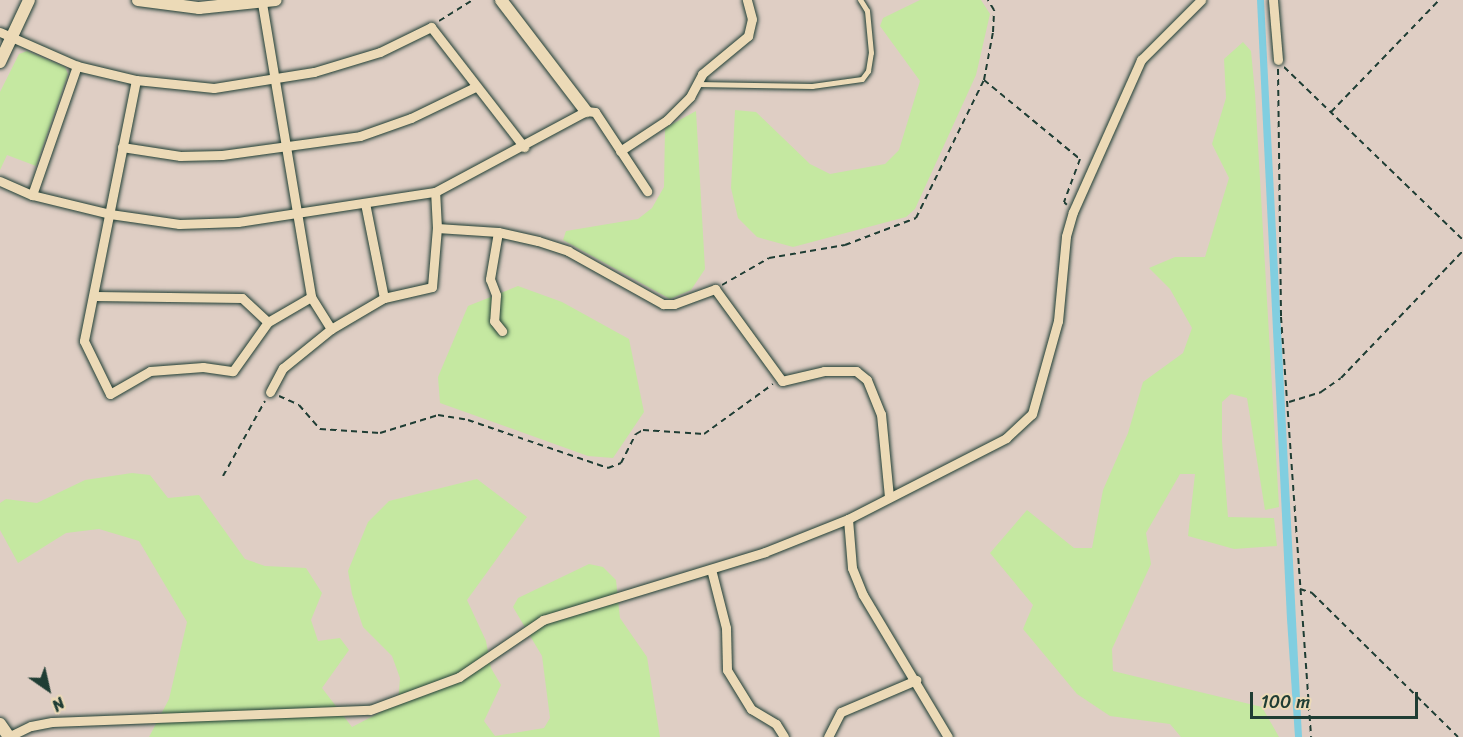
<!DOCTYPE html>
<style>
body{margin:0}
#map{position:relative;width:1463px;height:737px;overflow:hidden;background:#dfcec4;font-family:Sriracha,sans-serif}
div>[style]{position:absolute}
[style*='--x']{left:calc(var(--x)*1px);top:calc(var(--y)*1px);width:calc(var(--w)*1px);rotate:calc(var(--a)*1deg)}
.green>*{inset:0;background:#c5e8a1}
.water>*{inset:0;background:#81cee0}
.path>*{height:2px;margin-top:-1px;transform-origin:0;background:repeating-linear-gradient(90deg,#1f3d34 0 6px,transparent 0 10.5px)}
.roads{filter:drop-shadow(0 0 2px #1f3d34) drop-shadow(0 0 2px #1f3d34)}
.lane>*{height:4.5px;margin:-2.25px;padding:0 2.25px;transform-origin:2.25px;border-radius:2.25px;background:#ecdab7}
.street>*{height:9px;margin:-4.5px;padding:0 4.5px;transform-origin:4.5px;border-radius:4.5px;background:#ecdab7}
.secondary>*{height:12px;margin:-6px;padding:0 6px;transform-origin:6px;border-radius:6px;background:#ecdab7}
span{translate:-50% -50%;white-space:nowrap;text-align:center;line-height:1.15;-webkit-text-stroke:4.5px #ecdab7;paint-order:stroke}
.north{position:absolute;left:18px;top:659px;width:60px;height:60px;-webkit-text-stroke:4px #ecdab7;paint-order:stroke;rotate:146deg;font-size:16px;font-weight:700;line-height:24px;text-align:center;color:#1f3d34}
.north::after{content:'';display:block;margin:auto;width:21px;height:27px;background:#1f3d34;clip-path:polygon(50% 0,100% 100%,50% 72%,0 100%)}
.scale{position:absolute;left:1250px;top:692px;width:168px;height:27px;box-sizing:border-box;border:3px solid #1f3d34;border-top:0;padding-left:8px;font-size:18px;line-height:21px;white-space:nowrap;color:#1f3d34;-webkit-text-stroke:4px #ecdab7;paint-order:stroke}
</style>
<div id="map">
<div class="green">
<i style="clip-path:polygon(920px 0,981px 0,990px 14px,976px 75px,915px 209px,906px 217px,793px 247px,757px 237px,738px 218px,731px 188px,735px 110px,756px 112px,810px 164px,830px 174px,885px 164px,899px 150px,920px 81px,880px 26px,883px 18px)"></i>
<i style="clip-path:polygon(1243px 42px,1251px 51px,1255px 93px,1279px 507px,1265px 510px,1247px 398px,1231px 394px,1222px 402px,1222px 441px,1228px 517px,1274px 518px,1277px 546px,1234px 549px,1188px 536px,1195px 474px,1180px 474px,1146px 533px,1151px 564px,1112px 649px,1113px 671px,1262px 707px,1279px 737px,1181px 737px,1170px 724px,1110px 716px,1077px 694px,1023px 629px,1033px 605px,990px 553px,1027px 510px,1074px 548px,1092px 548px,1103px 490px,1128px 433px,1143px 382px,1183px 353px,1192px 328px,1170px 289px,1149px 268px,1175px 257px,1205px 257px,1229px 178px,1212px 144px,1226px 98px,1224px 59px)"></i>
<i style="clip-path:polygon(27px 51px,65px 67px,68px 74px,36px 166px,7px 155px,0 170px,0 92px,19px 54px)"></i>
<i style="clip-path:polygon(696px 111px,705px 269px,691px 290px,670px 299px,563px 240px,566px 231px,638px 219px,652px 208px,664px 187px,665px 128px)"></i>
<i style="clip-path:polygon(518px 286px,562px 302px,629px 339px,644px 412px,613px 458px,588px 456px,440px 403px,438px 377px,468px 306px)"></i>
<i style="clip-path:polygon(132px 473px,150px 475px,168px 498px,199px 495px,245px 559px,265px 566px,306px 568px,322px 593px,311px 620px,318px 641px,340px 638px,349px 650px,322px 688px,352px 727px,398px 703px,400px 678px,392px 656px,363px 627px,352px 594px,348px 571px,368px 522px,389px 501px,477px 479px,527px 517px,467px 600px,486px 641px,491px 668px,501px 685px,484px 721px,495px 736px,544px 728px,550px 718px,542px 656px,513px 607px,518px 598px,589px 564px,603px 567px,616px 580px,620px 618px,647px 657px,660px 737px,149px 737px,169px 699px,187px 622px,139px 541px,99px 529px,66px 533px,18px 563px,0 530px,0 503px,6px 499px,37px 503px,85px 480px)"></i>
</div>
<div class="water">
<i style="clip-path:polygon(1257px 0,1264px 0,1302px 737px,1295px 737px,1287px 619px)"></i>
</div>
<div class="path">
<i style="--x:439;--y:21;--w:39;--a:-32"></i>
<i style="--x:1284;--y:67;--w:249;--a:44"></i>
<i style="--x:1278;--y:69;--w:248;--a:89.3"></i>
<i style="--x:1281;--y:317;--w:421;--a:85.9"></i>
<i style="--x:984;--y:80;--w:124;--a:39.5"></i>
<i style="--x:1080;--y:159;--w:46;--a:110.4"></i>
<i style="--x:1064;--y:202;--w:4;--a:45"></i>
<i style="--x:1331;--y:112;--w:156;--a:-46"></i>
<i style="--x:722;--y:285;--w:54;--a:-29.9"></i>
<i style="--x:769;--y:258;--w:77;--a:-9.7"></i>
<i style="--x:845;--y:245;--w:76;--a:-20.8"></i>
<i style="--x:916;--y:218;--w:154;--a:-63.8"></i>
<i style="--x:984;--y:80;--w:49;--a:-79.4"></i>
<i style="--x:993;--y:32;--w:22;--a:-87"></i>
<i style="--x:994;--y:10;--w:12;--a:-121"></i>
<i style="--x:279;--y:396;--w:22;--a:24"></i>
<i style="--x:299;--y:405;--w:32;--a:49"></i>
<i style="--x:320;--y:429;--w:60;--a:3.8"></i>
<i style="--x:380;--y:433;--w:61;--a:-17.2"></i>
<i style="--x:438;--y:415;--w:30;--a:9"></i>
<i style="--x:468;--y:420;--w:148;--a:18.9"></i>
<i style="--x:608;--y:468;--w:14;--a:-21"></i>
<i style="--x:621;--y:463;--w:33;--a:-63"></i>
<i style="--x:636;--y:434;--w:8;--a:-30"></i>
<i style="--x:643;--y:430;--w:61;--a:3.8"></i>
<i style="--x:704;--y:434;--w:85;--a:-35.9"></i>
<i style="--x:1289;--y:402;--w:34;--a:-17"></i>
<i style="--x:1321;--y:392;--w:24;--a:-35"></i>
<i style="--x:1341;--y:378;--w:176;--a:-46.2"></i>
<i style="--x:223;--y:476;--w:86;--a:-60.8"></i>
<i style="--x:1300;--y:589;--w:13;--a:18"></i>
<i style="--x:1312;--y:593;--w:205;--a:44.6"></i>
</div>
<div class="roads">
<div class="lane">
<i style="--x:697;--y:84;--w:115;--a:1"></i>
<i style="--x:812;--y:86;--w:50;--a:-8"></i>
<i style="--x:862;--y:79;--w:10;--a:-53"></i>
<i style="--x:868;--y:71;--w:18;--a:-81"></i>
<i style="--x:871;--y:53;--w:42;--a:-95.4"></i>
<i style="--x:867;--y:11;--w:13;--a:-122"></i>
</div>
<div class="street">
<i style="--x:1273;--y:0;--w:60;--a:85.2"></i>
<i style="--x:262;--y:3;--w:298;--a:80.5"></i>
<i style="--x:311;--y:297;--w:38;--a:58"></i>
<i style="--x:0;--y:32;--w:84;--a:23.8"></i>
<i style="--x:77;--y:66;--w:61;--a:13.3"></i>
<i style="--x:136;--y:80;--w:78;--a:5.9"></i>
<i style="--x:214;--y:88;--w:101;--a:-9.1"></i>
<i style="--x:314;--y:72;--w:69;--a:-16.9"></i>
<i style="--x:380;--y:52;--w:57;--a:-26.1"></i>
<i style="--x:431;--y:27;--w:152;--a:52.2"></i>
<i style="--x:136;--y:80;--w:266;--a:101.3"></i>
<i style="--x:84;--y:341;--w:59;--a:63.9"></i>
<i style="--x:110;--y:394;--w:46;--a:-29.9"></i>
<i style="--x:150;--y:371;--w:53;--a:-4.3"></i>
<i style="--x:203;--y:367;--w:30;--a:8"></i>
<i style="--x:233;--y:371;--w:60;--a:-54.5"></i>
<i style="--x:268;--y:322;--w:50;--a:-30.2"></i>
<i style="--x:122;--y:147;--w:59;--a:8.8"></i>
<i style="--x:180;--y:156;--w:42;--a:-1.4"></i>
<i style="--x:222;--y:155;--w:139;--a:-7.8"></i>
<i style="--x:360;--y:136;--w:54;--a:-19.4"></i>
<i style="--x:411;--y:118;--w:71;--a:-25.8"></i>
<i style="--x:620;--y:151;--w:56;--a:-33.4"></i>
<i style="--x:667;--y:120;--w:33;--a:-45"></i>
<i style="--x:690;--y:97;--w:26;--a:-62"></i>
<i style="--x:702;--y:74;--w:60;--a:-39.6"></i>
<i style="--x:748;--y:36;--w:17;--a:-77"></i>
<i style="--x:752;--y:19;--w:20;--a:-105"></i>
<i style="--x:0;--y:181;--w:35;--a:24"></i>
<i style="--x:32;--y:195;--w:80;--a:13.7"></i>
<i style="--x:110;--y:214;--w:70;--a:8.2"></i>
<i style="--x:179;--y:224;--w:59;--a:-1.9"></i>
<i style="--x:238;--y:222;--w:199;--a:-8.7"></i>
<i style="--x:435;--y:192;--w:171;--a:-28.2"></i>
<i style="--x:586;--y:111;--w:9;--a:6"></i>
<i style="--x:595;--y:112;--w:95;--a:56.6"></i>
<i style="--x:32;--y:195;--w:137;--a:-70.8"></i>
<i style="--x:365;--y:203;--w:97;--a:78.7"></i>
<i style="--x:437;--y:228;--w:61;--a:3.8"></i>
<i style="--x:498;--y:232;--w:41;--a:12.7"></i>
<i style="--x:538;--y:241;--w:32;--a:18"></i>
<i style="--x:568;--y:251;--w:109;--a:29.2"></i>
<i style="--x:663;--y:304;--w:11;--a:0"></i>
<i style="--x:674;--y:304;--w:44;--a:-20.1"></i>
<i style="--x:715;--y:289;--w:114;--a:53.9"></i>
<i style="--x:782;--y:381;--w:43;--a:-13.4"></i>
<i style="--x:824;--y:371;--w:32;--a:0"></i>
<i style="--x:856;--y:371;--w:14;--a:39"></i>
<i style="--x:867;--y:380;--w:37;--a:68"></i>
<i style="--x:881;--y:414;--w:83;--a:84.5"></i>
<i style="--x:498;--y:232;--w:48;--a:99.7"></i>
<i style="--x:490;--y:279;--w:17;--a:69"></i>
<i style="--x:496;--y:295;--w:26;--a:94"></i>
<i style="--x:494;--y:321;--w:13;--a:51"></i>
<i style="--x:95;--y:296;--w:147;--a:0.8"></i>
<i style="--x:242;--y:298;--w:35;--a:43"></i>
<i style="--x:270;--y:392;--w:27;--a:-62"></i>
<i style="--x:283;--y:368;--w:62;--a:-39.1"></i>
<i style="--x:331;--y:329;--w:61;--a:-30.3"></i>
<i style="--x:384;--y:298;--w:49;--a:-12.9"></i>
<i style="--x:432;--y:287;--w:59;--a:-85.2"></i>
<i style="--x:437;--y:228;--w:36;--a:-93"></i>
<i style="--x:848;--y:519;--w:49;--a:85.3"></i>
<i style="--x:852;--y:568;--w:29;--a:68"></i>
<i style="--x:863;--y:595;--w:165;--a:59.1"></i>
<i style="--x:711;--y:569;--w:61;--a:75.7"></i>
<i style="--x:726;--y:628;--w:42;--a:88.6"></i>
<i style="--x:727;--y:670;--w:46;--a:58.4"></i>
<i style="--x:751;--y:709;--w:29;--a:31"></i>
<i style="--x:776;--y:724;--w:15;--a:58"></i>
<i style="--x:8;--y:737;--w:25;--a:-26"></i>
<i style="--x:31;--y:726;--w:21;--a:-11"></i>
<i style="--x:52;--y:722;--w:318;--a:-2.2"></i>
<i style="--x:370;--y:710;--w:95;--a:-20.3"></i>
<i style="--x:459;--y:677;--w:102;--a:-34.2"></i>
<i style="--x:543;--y:620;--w:232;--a:-17"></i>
<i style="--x:765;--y:552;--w:89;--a:-21.7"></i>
<i style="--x:848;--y:519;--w:178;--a:-27.1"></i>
<i style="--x:1006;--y:438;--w:35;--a:-43"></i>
<i style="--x:1032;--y:414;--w:97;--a:-74.4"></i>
<i style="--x:1058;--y:321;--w:85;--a:-84.6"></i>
<i style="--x:1066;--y:236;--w:25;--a:-74"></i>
<i style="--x:1073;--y:212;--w:167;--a:-65.9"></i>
<i style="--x:1141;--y:60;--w:85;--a:-45"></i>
<i style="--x:828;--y:737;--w:28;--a:-63"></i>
<i style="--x:841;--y:712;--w:82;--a:-23.1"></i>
</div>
<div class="secondary">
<i style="--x:138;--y:0;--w:62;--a:7.5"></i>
<i style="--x:199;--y:8;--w:77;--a:-5.9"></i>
<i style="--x:501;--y:0;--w:140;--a:52.6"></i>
<i style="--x:0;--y:62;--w:68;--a:-64.9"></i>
<i style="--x:0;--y:724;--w:16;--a:55"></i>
</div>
</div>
<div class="north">N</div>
<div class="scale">100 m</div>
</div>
